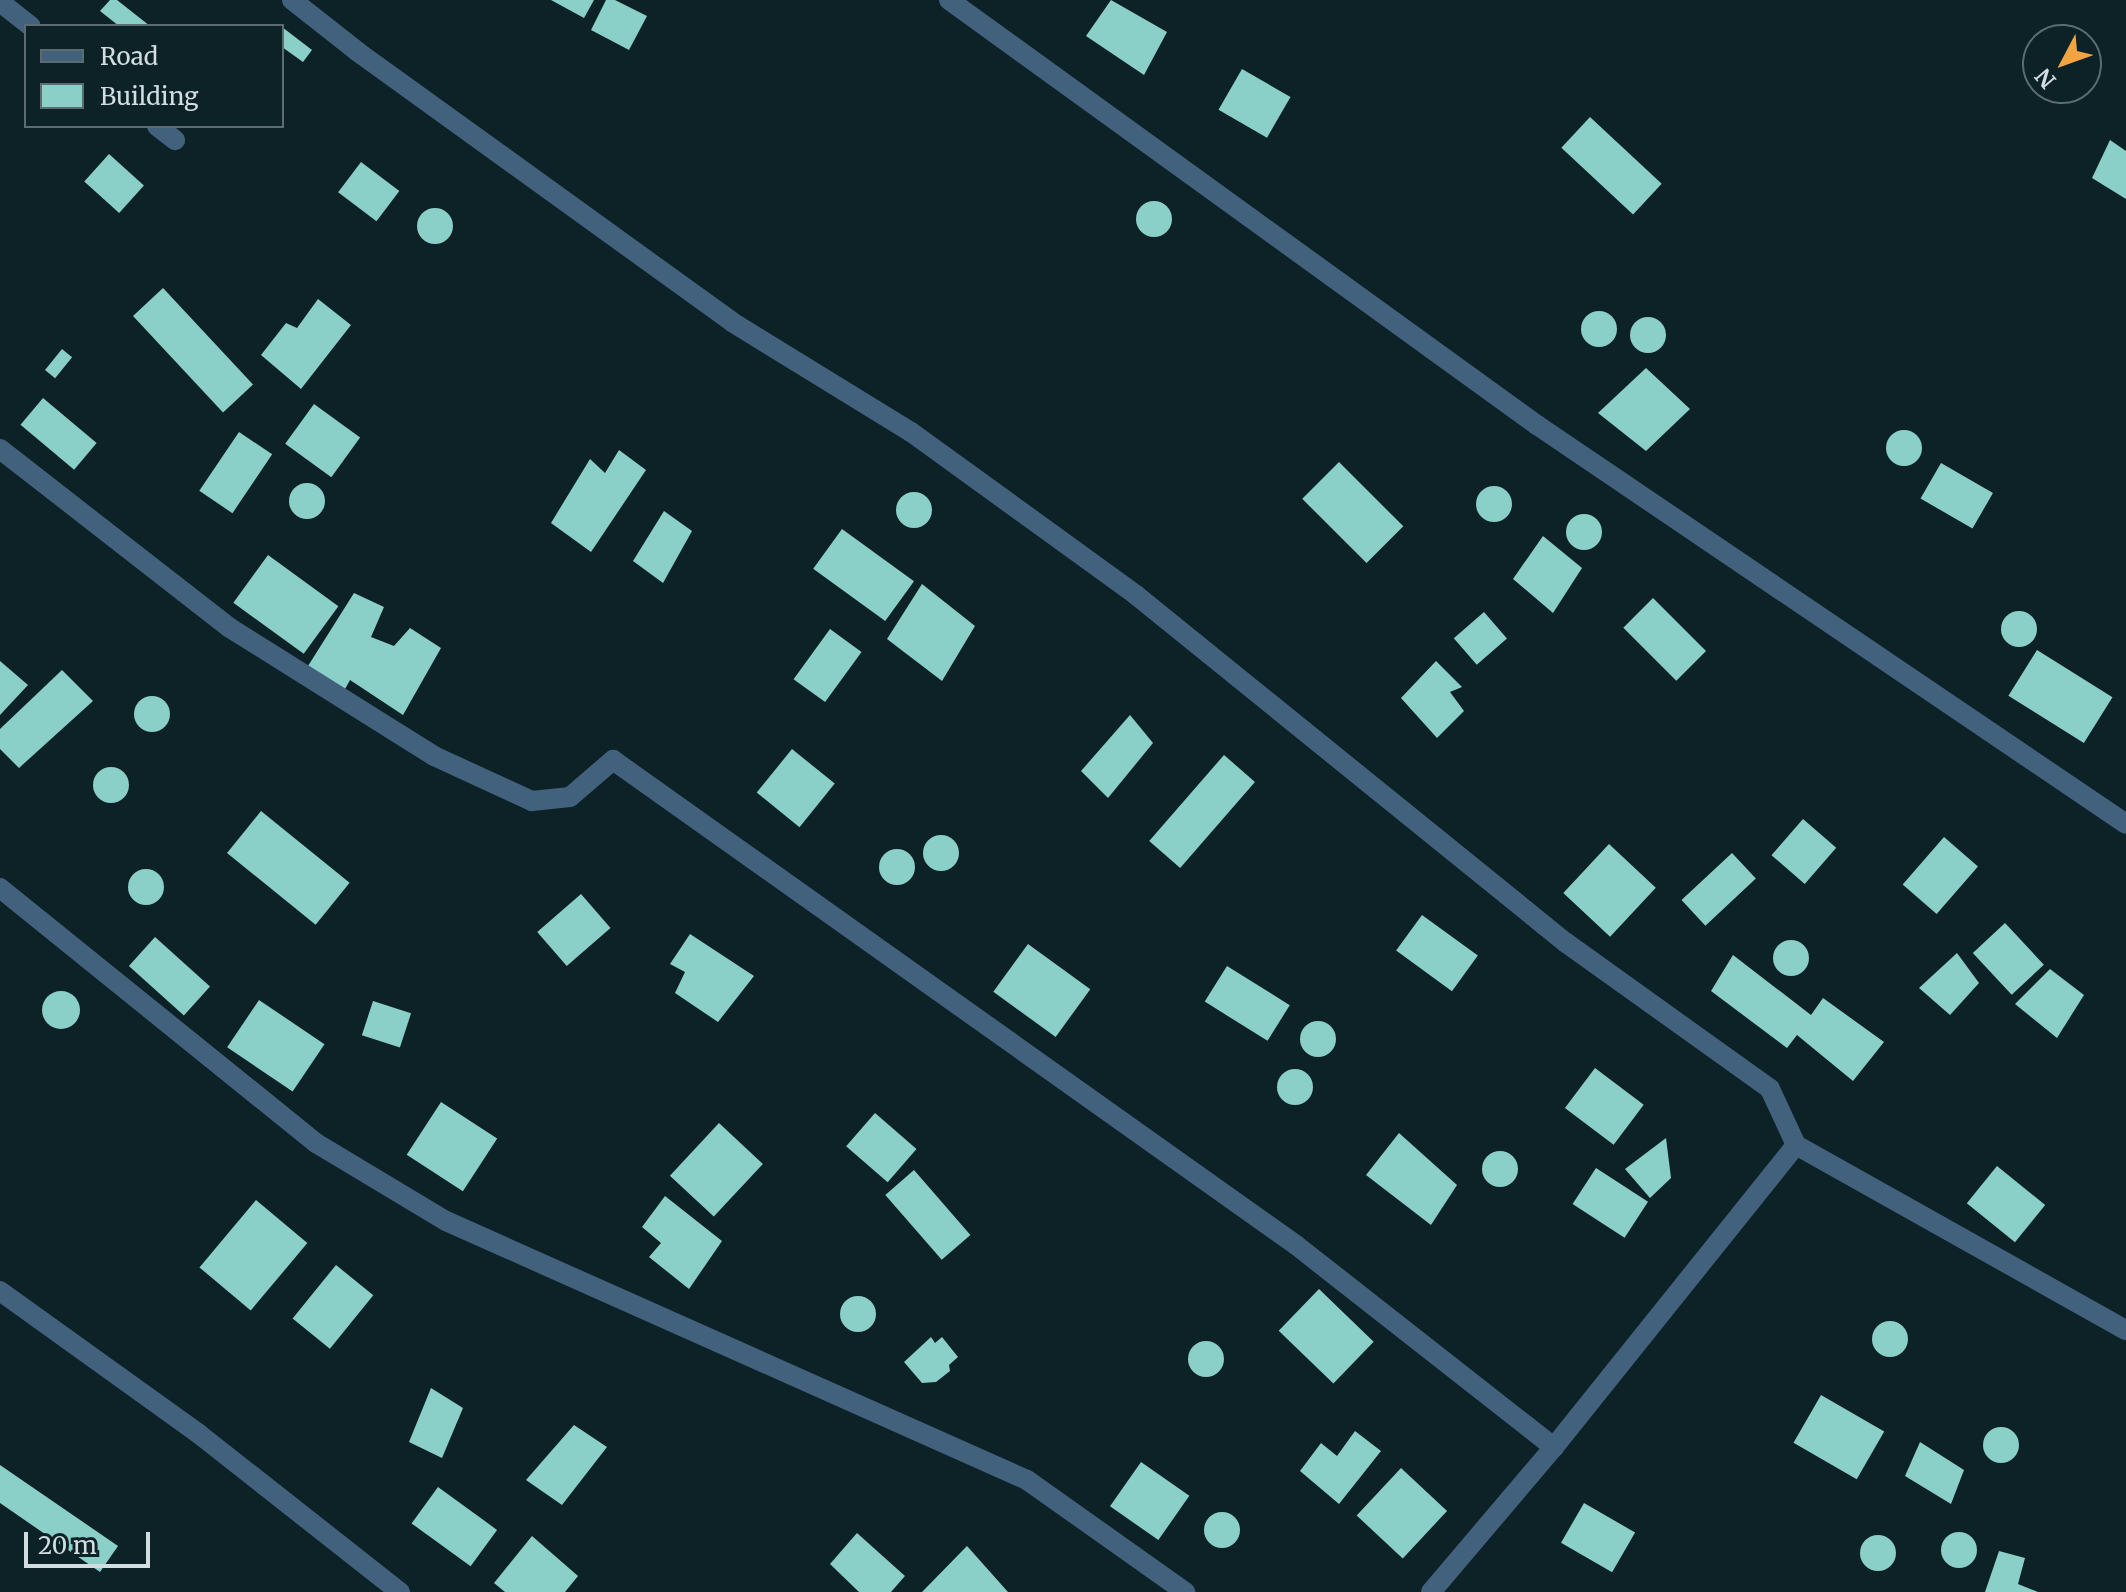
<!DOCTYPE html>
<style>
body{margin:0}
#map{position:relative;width:2126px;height:1592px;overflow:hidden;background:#0d2227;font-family:Merriweather,serif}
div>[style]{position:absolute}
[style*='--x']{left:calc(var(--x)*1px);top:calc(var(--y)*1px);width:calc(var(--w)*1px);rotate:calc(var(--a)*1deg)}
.building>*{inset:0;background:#8acfc8;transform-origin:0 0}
.round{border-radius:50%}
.minor>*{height:20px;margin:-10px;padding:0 10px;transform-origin:10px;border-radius:10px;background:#42617d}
.tertiary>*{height:20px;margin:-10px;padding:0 10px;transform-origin:10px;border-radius:10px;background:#42617d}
span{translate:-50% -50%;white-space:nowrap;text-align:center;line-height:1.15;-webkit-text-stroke:8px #0d2227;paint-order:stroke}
.legend{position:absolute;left:24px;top:24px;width:260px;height:104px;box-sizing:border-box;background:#0d2227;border:2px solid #5b6d71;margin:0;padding:10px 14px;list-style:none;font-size:24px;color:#d1dde1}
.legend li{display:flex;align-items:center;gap:16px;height:40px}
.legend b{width:40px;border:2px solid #5b6d71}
.north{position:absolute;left:2022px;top:24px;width:80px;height:80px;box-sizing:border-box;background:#0d2227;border:2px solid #5b6d71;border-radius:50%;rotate:229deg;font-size:22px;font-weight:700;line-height:32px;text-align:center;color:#d1dde1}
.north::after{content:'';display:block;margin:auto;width:28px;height:36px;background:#f3a442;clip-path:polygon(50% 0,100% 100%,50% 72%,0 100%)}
.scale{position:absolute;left:24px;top:1532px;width:126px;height:36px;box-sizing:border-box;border:4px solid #d1dde1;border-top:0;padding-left:10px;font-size:24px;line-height:28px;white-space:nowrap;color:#d1dde1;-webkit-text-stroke:6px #0d2227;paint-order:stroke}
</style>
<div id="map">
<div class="building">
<i style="clip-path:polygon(110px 0,117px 0,150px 26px,119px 26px,100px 11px)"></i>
<i style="clip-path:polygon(551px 0,594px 0,584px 18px)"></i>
<i style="clip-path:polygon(606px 0,615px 0,647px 16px,629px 50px,591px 30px)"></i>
<i style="clip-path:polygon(1111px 0,1167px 32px,1144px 75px,1086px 36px)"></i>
<i style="clip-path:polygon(282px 27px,312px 50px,303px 62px,282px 47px)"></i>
<i style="left:1242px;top:69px;width:56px;height:47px;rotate:30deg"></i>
<i style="left:1590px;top:117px;width:98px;height:42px;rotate:43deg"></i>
<i style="clip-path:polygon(2110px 140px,2126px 151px,2126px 199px,2092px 178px)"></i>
<i style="left:109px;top:154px;width:47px;height:37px;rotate:42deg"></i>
<i style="left:361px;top:162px;width:48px;height:38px;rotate:37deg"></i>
<i class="round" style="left:1136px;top:201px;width:36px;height:36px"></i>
<i class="round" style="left:417px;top:208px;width:36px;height:36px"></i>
<i style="left:163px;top:288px;width:132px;height:41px;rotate:47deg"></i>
<i style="clip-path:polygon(318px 299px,351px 325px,301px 389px,261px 355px,286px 323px,297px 328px)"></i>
<i class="round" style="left:1581px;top:311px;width:36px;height:36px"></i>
<i class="round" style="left:1630px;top:317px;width:36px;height:36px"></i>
<i style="left:62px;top:349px;width:13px;height:27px;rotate:39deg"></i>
<i style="clip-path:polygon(1646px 368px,1690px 409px,1646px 451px,1598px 413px)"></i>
<i style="left:43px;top:398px;width:70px;height:35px;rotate:40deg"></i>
<i style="left:314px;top:404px;width:57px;height:49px;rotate:36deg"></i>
<i class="round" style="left:1886px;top:430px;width:36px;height:36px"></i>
<i style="left:239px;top:432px;width:40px;height:71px;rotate:34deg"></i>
<i style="clip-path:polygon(619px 450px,646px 470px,591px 552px,551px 523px,590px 459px,605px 473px)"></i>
<i style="left:1339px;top:462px;width:91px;height:52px;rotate:45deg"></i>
<i style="left:1941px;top:463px;width:60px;height:41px;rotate:30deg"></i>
<i class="round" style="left:289px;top:483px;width:36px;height:36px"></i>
<i class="round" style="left:1476px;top:486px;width:36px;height:36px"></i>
<i class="round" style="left:896px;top:492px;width:36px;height:36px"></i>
<i style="clip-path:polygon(664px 511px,692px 531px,663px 583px,633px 561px)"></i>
<i class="round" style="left:1566px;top:514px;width:36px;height:36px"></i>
<i style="left:842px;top:529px;width:89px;height:49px;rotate:36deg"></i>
<i style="clip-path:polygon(1543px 536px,1582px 568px,1553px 613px,1513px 579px)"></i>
<i style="left:268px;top:555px;width:87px;height:59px;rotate:36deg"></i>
<i style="clip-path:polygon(922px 584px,975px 626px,942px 681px,887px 639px)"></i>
<i style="clip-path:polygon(354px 593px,384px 607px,371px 637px,394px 646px,410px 628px,441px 648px,403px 715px,350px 680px,344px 691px,308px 666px)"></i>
<i style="left:1653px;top:598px;width:75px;height:42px;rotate:45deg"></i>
<i class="round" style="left:2001px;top:611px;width:36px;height:36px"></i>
<i style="left:1484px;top:612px;width:35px;height:40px;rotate:49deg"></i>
<i style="left:830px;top:629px;width:39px;height:62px;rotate:36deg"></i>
<i style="left:2037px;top:650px;width:89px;height:54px;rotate:32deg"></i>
<i style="clip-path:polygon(0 661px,28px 685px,0 715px)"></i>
<i style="clip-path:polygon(1436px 661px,1462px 687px,1450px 692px,1464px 711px,1437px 738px,1401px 698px)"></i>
<i style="clip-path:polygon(62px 670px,93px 701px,19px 768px,0 749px,0 729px)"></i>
<i class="round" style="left:134px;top:696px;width:36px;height:36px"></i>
<i style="clip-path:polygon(1130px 715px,1153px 743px,1108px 798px,1081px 771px)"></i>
<i style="left:792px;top:749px;width:55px;height:56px;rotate:39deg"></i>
<i style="left:1224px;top:755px;width:41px;height:114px;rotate:41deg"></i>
<i class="round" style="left:93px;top:767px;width:36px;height:36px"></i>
<i style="left:261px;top:811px;width:114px;height:54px;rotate:39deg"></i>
<i style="left:1803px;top:819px;width:44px;height:48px;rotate:41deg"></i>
<i class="round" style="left:923px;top:835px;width:36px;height:36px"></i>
<i style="left:1944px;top:837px;width:45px;height:63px;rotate:41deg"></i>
<i style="left:1609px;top:844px;width:64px;height:67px;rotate:43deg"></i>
<i class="round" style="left:879px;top:849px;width:36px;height:36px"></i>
<i style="left:1732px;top:853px;width:35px;height:69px;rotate:47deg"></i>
<i class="round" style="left:128px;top:869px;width:36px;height:36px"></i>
<i style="left:581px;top:894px;width:45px;height:58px;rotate:49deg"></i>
<i style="left:1422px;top:915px;width:69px;height:44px;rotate:36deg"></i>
<i style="left:2005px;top:923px;width:57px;height:44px;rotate:47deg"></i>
<i style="clip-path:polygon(690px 934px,754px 976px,718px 1022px,675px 993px,685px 972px,670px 964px)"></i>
<i style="left:155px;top:937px;width:74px;height:39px;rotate:42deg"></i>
<i class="round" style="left:1773px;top:940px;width:36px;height:36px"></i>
<i style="left:1028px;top:944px;width:77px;height:59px;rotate:36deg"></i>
<i style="clip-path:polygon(1957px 953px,1979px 983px,1950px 1015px,1919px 988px)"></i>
<i style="clip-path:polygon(1733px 955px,1811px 1015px,1823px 998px,1884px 1042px,1853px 1081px,1797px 1035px,1787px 1048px,1711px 991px)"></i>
<i style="left:1227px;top:966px;width:74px;height:42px;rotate:32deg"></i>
<i style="clip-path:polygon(2050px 969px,2084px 995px,2057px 1038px,2015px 1004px)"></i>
<i class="round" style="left:42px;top:991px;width:38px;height:38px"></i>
<i style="left:259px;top:1000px;width:79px;height:57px;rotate:34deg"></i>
<i style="left:373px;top:1001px;width:40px;height:36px;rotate:18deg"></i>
<i class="round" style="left:1300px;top:1021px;width:36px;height:36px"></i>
<i style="left:1595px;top:1068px;width:61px;height:50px;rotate:37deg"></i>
<i class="round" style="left:1277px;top:1069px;width:36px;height:36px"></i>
<i style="left:441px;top:1102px;width:67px;height:63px;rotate:33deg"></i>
<i style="left:875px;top:1113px;width:55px;height:44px;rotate:41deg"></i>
<i style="left:719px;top:1123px;width:60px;height:72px;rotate:43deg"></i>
<i style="clip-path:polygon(1399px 1133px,1457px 1185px,1431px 1225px,1366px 1175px)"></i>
<i style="clip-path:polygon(1666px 1138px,1671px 1178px,1650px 1198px,1625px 1169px)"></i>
<i class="round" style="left:1482px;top:1151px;width:36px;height:36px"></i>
<i style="left:1997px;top:1166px;width:62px;height:48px;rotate:39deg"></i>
<i style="left:1596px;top:1168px;width:62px;height:43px;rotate:33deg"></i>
<i style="left:914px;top:1170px;width:86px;height:38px;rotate:49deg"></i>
<i style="clip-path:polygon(665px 1196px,722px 1241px,689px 1289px,649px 1257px,661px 1243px,642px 1227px)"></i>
<i style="left:256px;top:1200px;width:67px;height:88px;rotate:40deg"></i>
<i style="left:336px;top:1265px;width:48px;height:69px;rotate:39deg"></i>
<i style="left:1319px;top:1289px;width:76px;height:58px;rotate:44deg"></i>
<i class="round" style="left:840px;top:1296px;width:36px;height:36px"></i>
<i class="round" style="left:1872px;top:1321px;width:36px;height:36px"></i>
<i style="clip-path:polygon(931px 1337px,935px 1343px,942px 1337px,958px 1357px,949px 1365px,950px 1371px,936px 1382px,922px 1383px,904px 1362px)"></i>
<i class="round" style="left:1188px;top:1341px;width:36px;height:36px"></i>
<i style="clip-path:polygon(431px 1388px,463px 1408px,442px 1458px,409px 1442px)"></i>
<i style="left:1821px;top:1395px;width:73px;height:55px;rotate:30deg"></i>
<i style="clip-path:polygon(574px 1425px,607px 1447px,562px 1505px,526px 1480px)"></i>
<i class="round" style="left:1983px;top:1427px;width:36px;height:36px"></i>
<i style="clip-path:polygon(1355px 1431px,1381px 1451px,1339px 1504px,1300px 1471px,1321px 1443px,1337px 1456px)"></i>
<i style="clip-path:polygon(1920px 1442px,1964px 1470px,1951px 1504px,1905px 1476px)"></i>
<i style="left:1141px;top:1462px;width:59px;height:54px;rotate:35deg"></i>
<i style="clip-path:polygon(0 1465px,118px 1546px,100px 1572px,0 1503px)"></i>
<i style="left:1401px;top:1468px;width:63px;height:65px;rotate:43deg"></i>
<i style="left:438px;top:1487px;width:73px;height:45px;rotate:36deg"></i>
<i style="left:1584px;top:1503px;width:59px;height:46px;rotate:30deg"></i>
<i class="round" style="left:1204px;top:1512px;width:36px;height:36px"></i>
<i class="round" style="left:1941px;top:1532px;width:36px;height:36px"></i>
<i style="clip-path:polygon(857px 1533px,905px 1576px,891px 1592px,859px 1592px,830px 1564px)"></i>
<i class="round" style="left:1860px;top:1535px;width:36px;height:36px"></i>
<i style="clip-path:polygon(532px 1536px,578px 1576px,565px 1592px,505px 1592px,494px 1583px)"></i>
<i style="clip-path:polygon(967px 1546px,1008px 1592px,922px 1592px)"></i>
<i style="clip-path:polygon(1999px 1551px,2025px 1558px,2018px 1584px,2038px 1592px,1985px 1592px)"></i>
</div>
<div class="minor">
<i style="--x:292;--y:0;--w:84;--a:38.2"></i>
<i style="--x:358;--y:52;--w:461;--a:35.8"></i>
<i style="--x:732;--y:322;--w:210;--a:31.6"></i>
<i style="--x:911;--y:432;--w:278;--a:35.9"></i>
<i style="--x:1136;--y:595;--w:552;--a:38.97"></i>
<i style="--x:1565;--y:942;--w:252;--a:35.6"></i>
<i style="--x:1770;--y:1089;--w:62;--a:65.1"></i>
<i style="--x:1796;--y:1145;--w:378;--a:29.3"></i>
<i style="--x:949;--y:0;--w:726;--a:35.86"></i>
<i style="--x:1537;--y:425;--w:711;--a:34.11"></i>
<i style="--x:0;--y:2;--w:39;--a:38"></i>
<i style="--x:157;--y:126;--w:23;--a:38"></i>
<i style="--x:0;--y:449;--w:291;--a:37.9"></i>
<i style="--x:230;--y:628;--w:241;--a:32.1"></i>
<i style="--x:434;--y:756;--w:108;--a:24.7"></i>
<i style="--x:532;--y:801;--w:38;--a:-6"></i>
<i style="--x:570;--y:797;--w:57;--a:-40.7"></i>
<i style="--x:613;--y:760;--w:838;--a:35.38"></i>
<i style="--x:1296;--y:1245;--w:328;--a:38.1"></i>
<i style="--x:0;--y:888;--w:406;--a:38.9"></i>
<i style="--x:316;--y:1143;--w:152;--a:31"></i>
<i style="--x:446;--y:1221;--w:636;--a:24.03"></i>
<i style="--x:1027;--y:1480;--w:194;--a:35.3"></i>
<i style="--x:1431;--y:1592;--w:190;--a:-49.7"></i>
<i style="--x:1554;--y:1447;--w:387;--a:-51.3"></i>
</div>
<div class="tertiary">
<i style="--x:0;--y:1291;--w:245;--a:35.7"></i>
<i style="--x:199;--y:1434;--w:256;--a:38.2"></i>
</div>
<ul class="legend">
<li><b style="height:10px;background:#42617d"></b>Road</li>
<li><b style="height:22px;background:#8acfc8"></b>Building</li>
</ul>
<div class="north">N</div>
<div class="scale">20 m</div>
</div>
